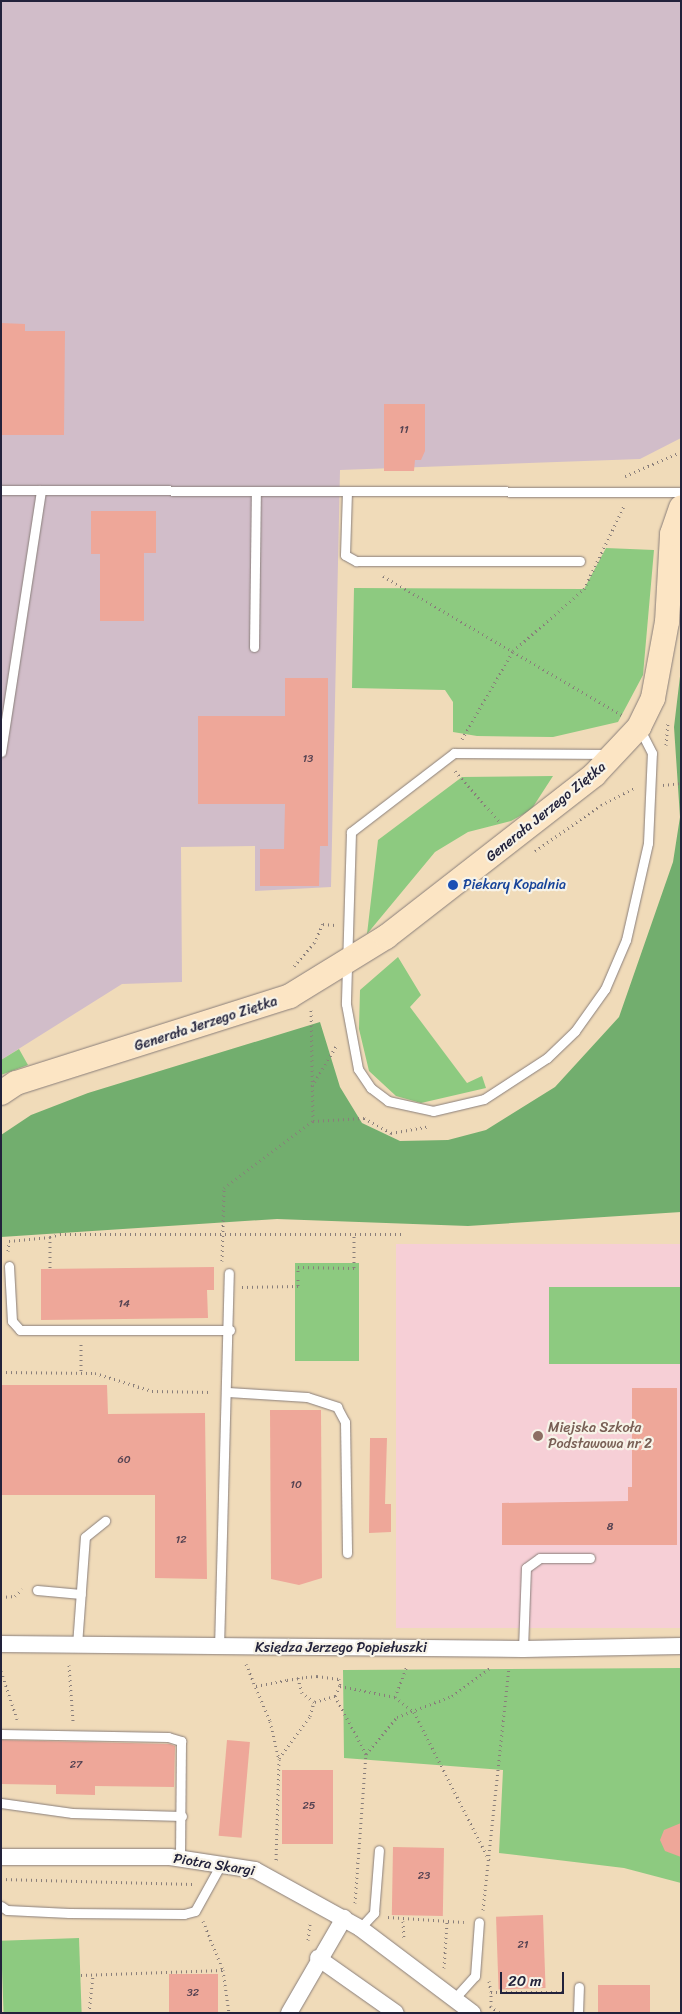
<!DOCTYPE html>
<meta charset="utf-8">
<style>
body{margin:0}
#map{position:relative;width:682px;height:2014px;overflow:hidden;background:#f0dbb9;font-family:Sriracha,sans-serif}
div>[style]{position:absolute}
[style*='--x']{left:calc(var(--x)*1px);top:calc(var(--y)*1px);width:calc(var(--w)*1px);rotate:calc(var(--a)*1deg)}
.built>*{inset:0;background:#f6cfd6;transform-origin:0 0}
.industrial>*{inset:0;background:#d1bdc9}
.green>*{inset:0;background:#8dca80;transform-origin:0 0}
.forest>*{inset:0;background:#72ae6e}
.building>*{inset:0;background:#eea799;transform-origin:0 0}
.path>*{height:3px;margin-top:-1.5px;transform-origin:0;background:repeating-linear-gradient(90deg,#897e7a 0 1px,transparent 0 5px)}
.roads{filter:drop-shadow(0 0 1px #897e7a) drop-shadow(0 0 1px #897e7a)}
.lane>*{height:9px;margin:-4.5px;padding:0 4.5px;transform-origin:4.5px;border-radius:4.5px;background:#fff}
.street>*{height:16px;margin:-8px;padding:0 8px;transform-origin:8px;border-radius:8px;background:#fff}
.secondary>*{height:24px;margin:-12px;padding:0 12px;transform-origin:12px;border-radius:12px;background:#fce5c4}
.dots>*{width:14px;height:14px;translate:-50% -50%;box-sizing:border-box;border:2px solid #f7f3e8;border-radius:50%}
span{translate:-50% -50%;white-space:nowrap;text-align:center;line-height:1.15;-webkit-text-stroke:4.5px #f7f3e8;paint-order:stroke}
.number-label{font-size:11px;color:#554352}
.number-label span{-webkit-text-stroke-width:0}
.street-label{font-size:14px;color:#22223b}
.transit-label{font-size:14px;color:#164399}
.left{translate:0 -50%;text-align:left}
.education-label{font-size:14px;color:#785e54}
.frame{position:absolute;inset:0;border:2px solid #22223b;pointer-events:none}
.scale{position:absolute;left:500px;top:1972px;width:64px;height:22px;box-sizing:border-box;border:2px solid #22223b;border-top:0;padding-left:6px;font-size:15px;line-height:18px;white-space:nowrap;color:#22223b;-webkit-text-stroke:4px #f7f3e8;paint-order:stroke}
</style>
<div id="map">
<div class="built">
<i style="left:681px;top:1244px;width:384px;height:285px;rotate:90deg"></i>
</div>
<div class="industrial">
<i style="clip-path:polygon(1px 1px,681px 1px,681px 438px,640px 459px,340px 470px,331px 887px,255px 891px,255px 846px,181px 847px,182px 982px,122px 984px,1px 1060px)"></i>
</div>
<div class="green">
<i style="clip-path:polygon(606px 548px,654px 550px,643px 675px,618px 722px,553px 737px,477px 736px,453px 732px,453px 702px,445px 690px,352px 688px,354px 588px,584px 589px)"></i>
<i style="clip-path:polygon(553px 776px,531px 810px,511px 821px,468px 832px,435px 852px,367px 934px,378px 840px,462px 777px)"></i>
<i style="clip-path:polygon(398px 957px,421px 995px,410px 1007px,467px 1083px,482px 1076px,486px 1088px,421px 1103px,396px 1096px,369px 1071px,359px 1029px,360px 990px)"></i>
<i style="clip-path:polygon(19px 1049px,28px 1065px,1px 1075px,1px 1060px)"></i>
<i style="left:295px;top:1263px;width:64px;height:98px"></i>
<i style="left:681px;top:1287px;width:77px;height:132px;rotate:90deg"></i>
<i style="clip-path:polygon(681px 1668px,681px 1883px,624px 1868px,499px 1853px,503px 1770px,344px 1758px,343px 1670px)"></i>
<i style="left:79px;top:1938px;width:75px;height:78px;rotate:88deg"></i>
</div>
<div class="forest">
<i style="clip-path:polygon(681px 668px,681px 1212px,468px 1226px,277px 1219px,1px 1237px,1px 1135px,31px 1115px,88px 1093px,320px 1022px,340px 1087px,362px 1123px,400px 1141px,448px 1140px,486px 1130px,555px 1087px,619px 1017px,673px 862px,680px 817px,674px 727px)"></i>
</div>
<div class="building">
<i style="clip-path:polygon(1px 323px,25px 324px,25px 331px,65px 331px,64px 435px,1px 435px)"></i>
<i style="clip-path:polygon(384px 404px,425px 404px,425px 451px,421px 460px,415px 460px,414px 471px,384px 471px)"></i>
<i style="clip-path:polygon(91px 511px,156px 511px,156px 553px,144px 553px,144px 621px,100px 621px,100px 554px,91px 554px)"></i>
<i style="clip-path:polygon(285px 678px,328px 678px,328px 846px,320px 846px,319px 886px,260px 886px,260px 849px,284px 849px,285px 804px,198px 804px,198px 716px,285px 716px)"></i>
<i style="clip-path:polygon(214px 1267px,214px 1290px,207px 1290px,208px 1318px,41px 1320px,41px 1269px)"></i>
<i style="clip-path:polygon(1px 1385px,107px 1385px,108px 1414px,205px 1413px,207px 1579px,155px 1578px,155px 1495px,1px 1495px)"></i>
<i style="clip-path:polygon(632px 1388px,677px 1388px,677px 1545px,502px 1545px,502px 1503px,628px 1501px,628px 1487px,632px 1487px)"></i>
<i style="clip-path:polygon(270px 1410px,321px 1410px,322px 1578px,299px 1585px,271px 1579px)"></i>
<i style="clip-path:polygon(370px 1438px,387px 1438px,385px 1504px,391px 1504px,391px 1532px,369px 1533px)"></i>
<i style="clip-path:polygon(1px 1740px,170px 1744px,175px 1746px,174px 1787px,95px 1786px,95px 1795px,56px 1794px,56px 1785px,1px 1784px)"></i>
<i style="left:227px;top:1740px;width:23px;height:96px;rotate:5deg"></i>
<i style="left:333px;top:1770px;width:74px;height:51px;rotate:90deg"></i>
<i style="clip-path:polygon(681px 1823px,681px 1857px,665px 1851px,660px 1840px,664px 1830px)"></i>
<i style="left:393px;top:1847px;width:51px;height:68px;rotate:1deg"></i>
<i style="left:543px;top:1915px;width:73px;height:47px;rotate:88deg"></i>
<i style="left:169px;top:1974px;width:49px;height:39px"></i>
<i style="left:598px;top:1985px;width:52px;height:28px"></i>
</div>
<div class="path">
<i style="--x:625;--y:476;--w:61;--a:-23.2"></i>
<i style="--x:383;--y:576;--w:276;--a:30.2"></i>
<i style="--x:462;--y:739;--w:102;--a:-59.9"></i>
<i style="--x:513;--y:651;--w:94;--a:-41.1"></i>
<i style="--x:584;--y:589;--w:92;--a:-64.3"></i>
<i style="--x:666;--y:745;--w:24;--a:-85"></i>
<i style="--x:455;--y:771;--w:68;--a:48.6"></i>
<i style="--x:663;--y:785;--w:18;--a:-6"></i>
<i style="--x:535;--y:851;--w:80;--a:-34.9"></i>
<i style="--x:601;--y:805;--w:38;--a:-27"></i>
<i style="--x:294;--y:966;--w:30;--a:-49"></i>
<i style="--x:314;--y:943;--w:21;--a:-65"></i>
<i style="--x:323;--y:924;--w:12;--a:5"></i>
<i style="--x:312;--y:1086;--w:50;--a:-58.8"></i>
<i style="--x:313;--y:1121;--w:51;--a:-3.4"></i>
<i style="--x:364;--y:1118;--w:31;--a:29"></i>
<i style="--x:391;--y:1133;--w:39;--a:-10"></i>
<i style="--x:8;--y:1251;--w:10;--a:-84"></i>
<i style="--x:9;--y:1241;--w:41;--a:-5.6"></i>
<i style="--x:222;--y:1261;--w:73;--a:-88.4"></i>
<i style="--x:224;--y:1188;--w:111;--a:-37"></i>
<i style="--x:313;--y:1121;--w:111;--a:-91"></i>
<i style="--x:50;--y:1268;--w:31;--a:-90"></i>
<i style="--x:50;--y:1237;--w:10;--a:-17"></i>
<i style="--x:60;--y:1234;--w:341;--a:0"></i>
<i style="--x:242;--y:1287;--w:56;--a:-1"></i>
<i style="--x:298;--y:1286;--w:19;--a:-90"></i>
<i style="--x:298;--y:1267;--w:56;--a:1"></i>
<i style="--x:354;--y:1268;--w:32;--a:-90"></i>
<i style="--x:81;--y:1344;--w:29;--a:90"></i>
<i style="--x:1;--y:1372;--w:94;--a:0.6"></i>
<i style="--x:95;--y:1373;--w:60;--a:17.5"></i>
<i style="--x:152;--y:1391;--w:60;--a:1"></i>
<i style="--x:1;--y:1597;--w:14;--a:-4"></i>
<i style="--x:15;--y:1596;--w:10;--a:-45"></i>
<i style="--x:246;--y:1664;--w:62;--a:67.2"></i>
<i style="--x:270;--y:1721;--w:39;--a:77"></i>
<i style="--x:279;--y:1759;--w:103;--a:91.7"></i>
<i style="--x:69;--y:1665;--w:56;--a:85.9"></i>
<i style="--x:1;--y:1671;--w:51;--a:71.6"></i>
<i style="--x:256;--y:1686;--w:32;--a:-11"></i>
<i style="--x:287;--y:1680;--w:19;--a:-9"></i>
<i style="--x:306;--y:1677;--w:11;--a:-5"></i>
<i style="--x:317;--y:1676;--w:22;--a:8"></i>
<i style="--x:339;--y:1679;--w:7;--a:82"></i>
<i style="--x:340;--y:1686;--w:11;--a:117"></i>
<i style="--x:335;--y:1696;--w:22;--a:164"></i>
<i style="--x:314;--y:1702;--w:15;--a:-143"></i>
<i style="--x:302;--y:1693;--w:16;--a:-105"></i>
<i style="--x:340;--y:1686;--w:56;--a:11.3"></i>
<i style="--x:395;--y:1697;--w:24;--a:38"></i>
<i style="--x:414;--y:1712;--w:166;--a:63.1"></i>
<i style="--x:335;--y:1696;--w:66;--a:61.9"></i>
<i style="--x:395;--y:1697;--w:34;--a:-69"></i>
<i style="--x:279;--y:1758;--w:52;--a:-53.6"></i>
<i style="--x:310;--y:1716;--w:15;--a:-74"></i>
<i style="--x:1;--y:1879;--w:192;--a:1.5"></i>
<i style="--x:355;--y:1903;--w:149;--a:-85.8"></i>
<i style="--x:366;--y:1754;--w:48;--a:-50"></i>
<i style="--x:397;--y:1717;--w:59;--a:-20.9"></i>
<i style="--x:452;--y:1696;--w:47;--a:-36.4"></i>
<i style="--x:483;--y:1910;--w:244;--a:-83.9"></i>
<i style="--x:388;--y:1917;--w:76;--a:3.8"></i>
<i style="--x:203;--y:1921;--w:53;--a:67.8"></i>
<i style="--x:223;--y:1970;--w:43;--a:82.1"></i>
<i style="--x:403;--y:1921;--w:17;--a:87"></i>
<i style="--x:308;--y:1940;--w:16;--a:-83"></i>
<i style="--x:444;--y:1968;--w:46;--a:-86.3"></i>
<i style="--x:81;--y:1975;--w:142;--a:-2"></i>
<i style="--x:489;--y:1981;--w:11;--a:80"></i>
<i style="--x:490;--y:2006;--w:12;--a:35"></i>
<i style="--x:491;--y:2006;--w:14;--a:-90"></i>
<i style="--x:491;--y:1992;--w:73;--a:0"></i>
<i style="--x:89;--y:2013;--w:39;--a:-84"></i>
</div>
<div class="roads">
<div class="lane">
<i style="--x:1;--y:490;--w:680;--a:0.17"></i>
<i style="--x:347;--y:491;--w:64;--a:91.8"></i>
<i style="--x:345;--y:555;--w:13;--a:29"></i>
<i style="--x:356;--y:561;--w:224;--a:0"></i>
<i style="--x:254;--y:647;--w:156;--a:-89.3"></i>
<i style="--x:1;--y:752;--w:265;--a:-81.3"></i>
<i style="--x:609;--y:754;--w:155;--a:-179.6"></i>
<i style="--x:454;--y:753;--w:130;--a:142.5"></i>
<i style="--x:351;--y:832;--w:172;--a:91.7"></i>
<i style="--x:346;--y:1004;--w:66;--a:79.5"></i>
<i style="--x:358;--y:1069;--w:23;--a:56"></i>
<i style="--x:371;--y:1088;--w:21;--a:37"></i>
<i style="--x:388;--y:1101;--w:46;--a:12.5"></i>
<i style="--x:433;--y:1111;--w:52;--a:-13.2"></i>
<i style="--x:484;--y:1099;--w:75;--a:-33.1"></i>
<i style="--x:547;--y:1058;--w:39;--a:-44"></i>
<i style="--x:575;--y:1031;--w:52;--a:-54.5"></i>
<i style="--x:605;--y:989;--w:53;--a:-66.8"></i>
<i style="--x:626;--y:940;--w:99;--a:-77.2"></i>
<i style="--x:648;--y:843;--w:90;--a:-87.5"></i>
<i style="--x:652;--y:753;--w:27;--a:-117"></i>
<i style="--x:9;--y:1266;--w:55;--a:86.9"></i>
<i style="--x:12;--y:1321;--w:12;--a:48"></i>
<i style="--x:20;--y:1330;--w:210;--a:0"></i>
<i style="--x:228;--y:1392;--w:79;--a:3.6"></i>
<i style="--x:307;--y:1397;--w:32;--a:18"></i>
<i style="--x:337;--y:1407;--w:17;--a:62"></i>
<i style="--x:345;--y:1422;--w:131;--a:89.1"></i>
<i style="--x:37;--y:1590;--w:44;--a:5.2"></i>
<i style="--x:77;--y:1645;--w:108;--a:-85.8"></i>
<i style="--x:85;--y:1537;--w:26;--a:-39"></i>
<i style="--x:219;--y:1648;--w:375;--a:-88.5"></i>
<i style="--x:523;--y:1649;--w:81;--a:-87.9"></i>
<i style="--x:526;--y:1568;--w:17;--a:-36"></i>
<i style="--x:540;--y:1558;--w:50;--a:0"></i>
<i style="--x:1;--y:1734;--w:167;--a:1"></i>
<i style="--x:168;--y:1737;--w:14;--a:17"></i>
<i style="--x:181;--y:1741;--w:118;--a:90.5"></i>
<i style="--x:1;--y:1803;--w:72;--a:8"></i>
<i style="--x:72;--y:1813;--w:110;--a:1.6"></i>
<i style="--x:1;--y:1906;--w:7;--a:34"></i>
<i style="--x:7;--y:1910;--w:62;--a:2.8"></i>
<i style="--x:69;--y:1913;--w:115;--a:0.5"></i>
<i style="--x:184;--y:1914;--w:11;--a:-15"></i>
<i style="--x:195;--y:1911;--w:54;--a:-61"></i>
<i style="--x:360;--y:1928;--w:21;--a:-47"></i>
<i style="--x:374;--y:1913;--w:63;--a:-85.5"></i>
<i style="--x:454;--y:1999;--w:31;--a:-48"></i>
<i style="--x:475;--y:1976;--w:54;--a:-85.8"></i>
<i style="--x:578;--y:2013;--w:26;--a:-88"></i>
</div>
<div class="street">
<i style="--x:1;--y:1644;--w:522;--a:0.55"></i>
<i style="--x:523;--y:1649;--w:158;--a:-1.1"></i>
<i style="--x:1;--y:1857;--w:169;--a:0"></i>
<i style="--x:170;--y:1857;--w:86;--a:8.7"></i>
<i style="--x:255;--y:1870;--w:120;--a:28.9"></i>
<i style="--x:360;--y:1928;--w:141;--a:37"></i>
<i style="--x:318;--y:1958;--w:95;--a:35.2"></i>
<i style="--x:289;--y:2013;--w:110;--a:-59.9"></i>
</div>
<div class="secondary">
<i style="--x:1;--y:1093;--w:18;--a:-34"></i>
<i style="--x:16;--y:1083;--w:287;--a:-17.6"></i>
<i style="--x:290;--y:996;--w:113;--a:-31.6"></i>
<i style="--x:386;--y:937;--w:264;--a:-37.9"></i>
<i style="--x:594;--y:775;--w:66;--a:-46.8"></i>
<i style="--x:639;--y:727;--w:32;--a:-64"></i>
<i style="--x:653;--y:698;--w:77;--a:-79.6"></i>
<i style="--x:667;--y:622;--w:88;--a:-86.7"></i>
<i style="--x:672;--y:534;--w:28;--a:-71"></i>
</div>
</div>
<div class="dots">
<i style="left:453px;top:885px;background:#1a4fb4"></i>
<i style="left:538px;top:1436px;background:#8d6e63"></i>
</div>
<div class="number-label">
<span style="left:404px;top:430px">11</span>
<span style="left:308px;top:759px">13</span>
<span style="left:124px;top:1304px">14</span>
<span style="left:124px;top:1460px">60</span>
<span style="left:296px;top:1485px">10</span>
<span style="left:610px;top:1527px">8</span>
<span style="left:181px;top:1540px">12</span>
<span style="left:76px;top:1765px">27</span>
<span style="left:309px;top:1806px">25</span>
<span style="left:424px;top:1876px">23</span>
<span style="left:523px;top:1945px">21</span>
<span style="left:193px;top:1993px">32</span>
</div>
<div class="street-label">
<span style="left:546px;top:812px;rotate:-39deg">Generała Jerzego Ziętka</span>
<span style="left:206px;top:1024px;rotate:-18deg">Generała Jerzego Ziętka</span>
<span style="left:341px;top:1648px">Księdza Jerzego Popiełuszki</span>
<span style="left:214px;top:1865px;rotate:9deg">Piotra Skargi</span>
</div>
<div class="transit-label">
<span class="left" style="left:463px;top:885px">Piekary Kopalnia</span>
</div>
<div class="education-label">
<span class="left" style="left:548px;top:1436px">Miejska Szkoła<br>Podstawowa nr 2</span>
</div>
<div class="frame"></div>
<div class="scale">20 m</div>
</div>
